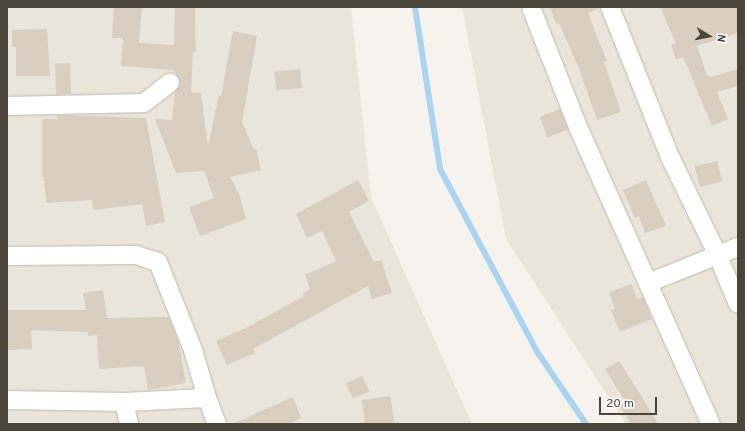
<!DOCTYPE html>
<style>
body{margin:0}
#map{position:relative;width:745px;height:431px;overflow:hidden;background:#f6f3ec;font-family:Overpass,sans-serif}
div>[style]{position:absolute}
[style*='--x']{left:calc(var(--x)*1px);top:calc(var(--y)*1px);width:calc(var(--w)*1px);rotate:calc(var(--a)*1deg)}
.residential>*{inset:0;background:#eae5da}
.stream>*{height:6px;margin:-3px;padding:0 3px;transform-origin:3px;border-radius:3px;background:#a9d4f2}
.building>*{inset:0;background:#d8cfc1;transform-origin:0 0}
.roads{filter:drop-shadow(0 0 1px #c2bbae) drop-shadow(0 0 1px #c2bbae)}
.street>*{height:18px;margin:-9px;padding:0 9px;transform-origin:9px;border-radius:9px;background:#fff}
span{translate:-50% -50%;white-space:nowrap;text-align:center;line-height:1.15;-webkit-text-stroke:3.5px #fff;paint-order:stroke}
.frame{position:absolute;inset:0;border:8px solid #4b4439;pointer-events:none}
.north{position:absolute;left:689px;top:16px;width:40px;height:40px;-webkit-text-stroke:3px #fff;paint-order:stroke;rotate:100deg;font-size:11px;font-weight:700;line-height:16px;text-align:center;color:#4b4439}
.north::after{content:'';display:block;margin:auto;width:14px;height:18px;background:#4b4439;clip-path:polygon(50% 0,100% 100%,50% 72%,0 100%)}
.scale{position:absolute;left:599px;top:397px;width:58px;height:18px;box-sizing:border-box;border:2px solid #4b4439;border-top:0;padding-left:5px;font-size:12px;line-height:14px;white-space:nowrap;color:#4b4439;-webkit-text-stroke:3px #fff;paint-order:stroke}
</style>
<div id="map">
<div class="residential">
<i style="clip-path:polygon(7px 7px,351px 7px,371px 197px,472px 424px,7px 424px)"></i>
<i style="clip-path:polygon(462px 7px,738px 7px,738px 424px,626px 424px,506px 239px)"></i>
</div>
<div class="stream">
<i style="--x:415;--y:7;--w:164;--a:81.2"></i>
<i style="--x:440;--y:169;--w:208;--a:62"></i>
<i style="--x:538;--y:353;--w:86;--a:55.9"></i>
</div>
<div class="building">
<i style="clip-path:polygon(114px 7px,142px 7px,139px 43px,174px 45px,175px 7px,195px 7px,196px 52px,193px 52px,191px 92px,201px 93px,208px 146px,219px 95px,221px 96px,233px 31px,257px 36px,242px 122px,254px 150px,256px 149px,261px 170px,230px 177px,239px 194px,246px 219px,200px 236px,189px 207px,214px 198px,204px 171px,176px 173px,155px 119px,172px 120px,175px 92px,180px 81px,174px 70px,121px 66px,123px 38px,112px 38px)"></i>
<i style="clip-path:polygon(550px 7px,598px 7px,598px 9px,588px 13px,607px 61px,604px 62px,621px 112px,597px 120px,580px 71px,559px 23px,556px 24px)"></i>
<i style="clip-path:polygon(660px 7px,738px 7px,738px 33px,697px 46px,707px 75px,711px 77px,738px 69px,738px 86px,717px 92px,728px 119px,712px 126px,683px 57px,676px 60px,671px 45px,676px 43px)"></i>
<i style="clip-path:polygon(47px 29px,50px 76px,16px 76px,16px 47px,12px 47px,12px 30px)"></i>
<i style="left:70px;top:63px;width:31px;height:15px;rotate:88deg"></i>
<i style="left:300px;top:69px;width:19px;height:26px;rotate:84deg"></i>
<i style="left:560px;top:109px;width:22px;height:22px;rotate:69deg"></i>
<i style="clip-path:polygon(57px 115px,146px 118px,165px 222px,146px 226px,142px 204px,93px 210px,92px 200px,46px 203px,44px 177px,42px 177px,42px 119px,58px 119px)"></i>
<i style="left:717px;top:161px;width:21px;height:23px;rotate:76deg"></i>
<i style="clip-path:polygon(358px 180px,369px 201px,349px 212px,374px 262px,381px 260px,392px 293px,372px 299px,368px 286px,253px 349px,255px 353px,227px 365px,216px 341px,246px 328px,304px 296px,303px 293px,310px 289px,305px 275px,336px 261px,322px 231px,307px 238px,296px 214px)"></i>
<i style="clip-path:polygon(646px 180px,666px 226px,645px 233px,639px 216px,635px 218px,623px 190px)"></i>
<i style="clip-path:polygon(632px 284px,637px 299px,643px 297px,652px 319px,620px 332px,611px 310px,615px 309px,609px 292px)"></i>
<i style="clip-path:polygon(103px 290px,107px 318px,169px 317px,179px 343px,186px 383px,148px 390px,144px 366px,99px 369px,97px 335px,88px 336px,88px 332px,31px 330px,32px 349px,7px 350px,7px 310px,86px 310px,83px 293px)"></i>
<i style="clip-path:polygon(619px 361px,640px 394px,658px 424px,631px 424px,620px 406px,626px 403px,605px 369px)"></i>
<i style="left:362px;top:376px;width:17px;height:18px;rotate:65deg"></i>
<i style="clip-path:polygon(390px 396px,395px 424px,365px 424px,362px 400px)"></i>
<i style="clip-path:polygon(293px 397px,301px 418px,289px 424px,232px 424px)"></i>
</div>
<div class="roads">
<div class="street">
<i style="--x:610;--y:7;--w:162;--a:68.2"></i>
<i style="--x:670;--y:157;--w:108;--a:64.1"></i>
<i style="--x:717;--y:254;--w:54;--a:67.2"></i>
<i style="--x:532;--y:10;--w:126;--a:68.5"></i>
<i style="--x:578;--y:127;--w:325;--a:65.9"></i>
<i style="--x:7;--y:106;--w:137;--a:-1.3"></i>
<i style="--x:144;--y:103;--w:33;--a:-38"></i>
<i style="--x:7;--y:256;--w:129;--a:-0.4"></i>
<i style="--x:136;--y:255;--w:23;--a:18"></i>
<i style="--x:158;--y:262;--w:95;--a:68.3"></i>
<i style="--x:193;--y:350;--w:50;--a:73.7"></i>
<i style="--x:207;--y:398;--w:28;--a:69"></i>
<i style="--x:648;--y:283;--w:97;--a:-21.8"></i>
<i style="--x:7;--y:400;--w:117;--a:1"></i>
<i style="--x:124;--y:402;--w:83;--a:-2.8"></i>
<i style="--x:124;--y:402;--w:23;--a:77"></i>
</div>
</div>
<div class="frame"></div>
<div class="north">N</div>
<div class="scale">20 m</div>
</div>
